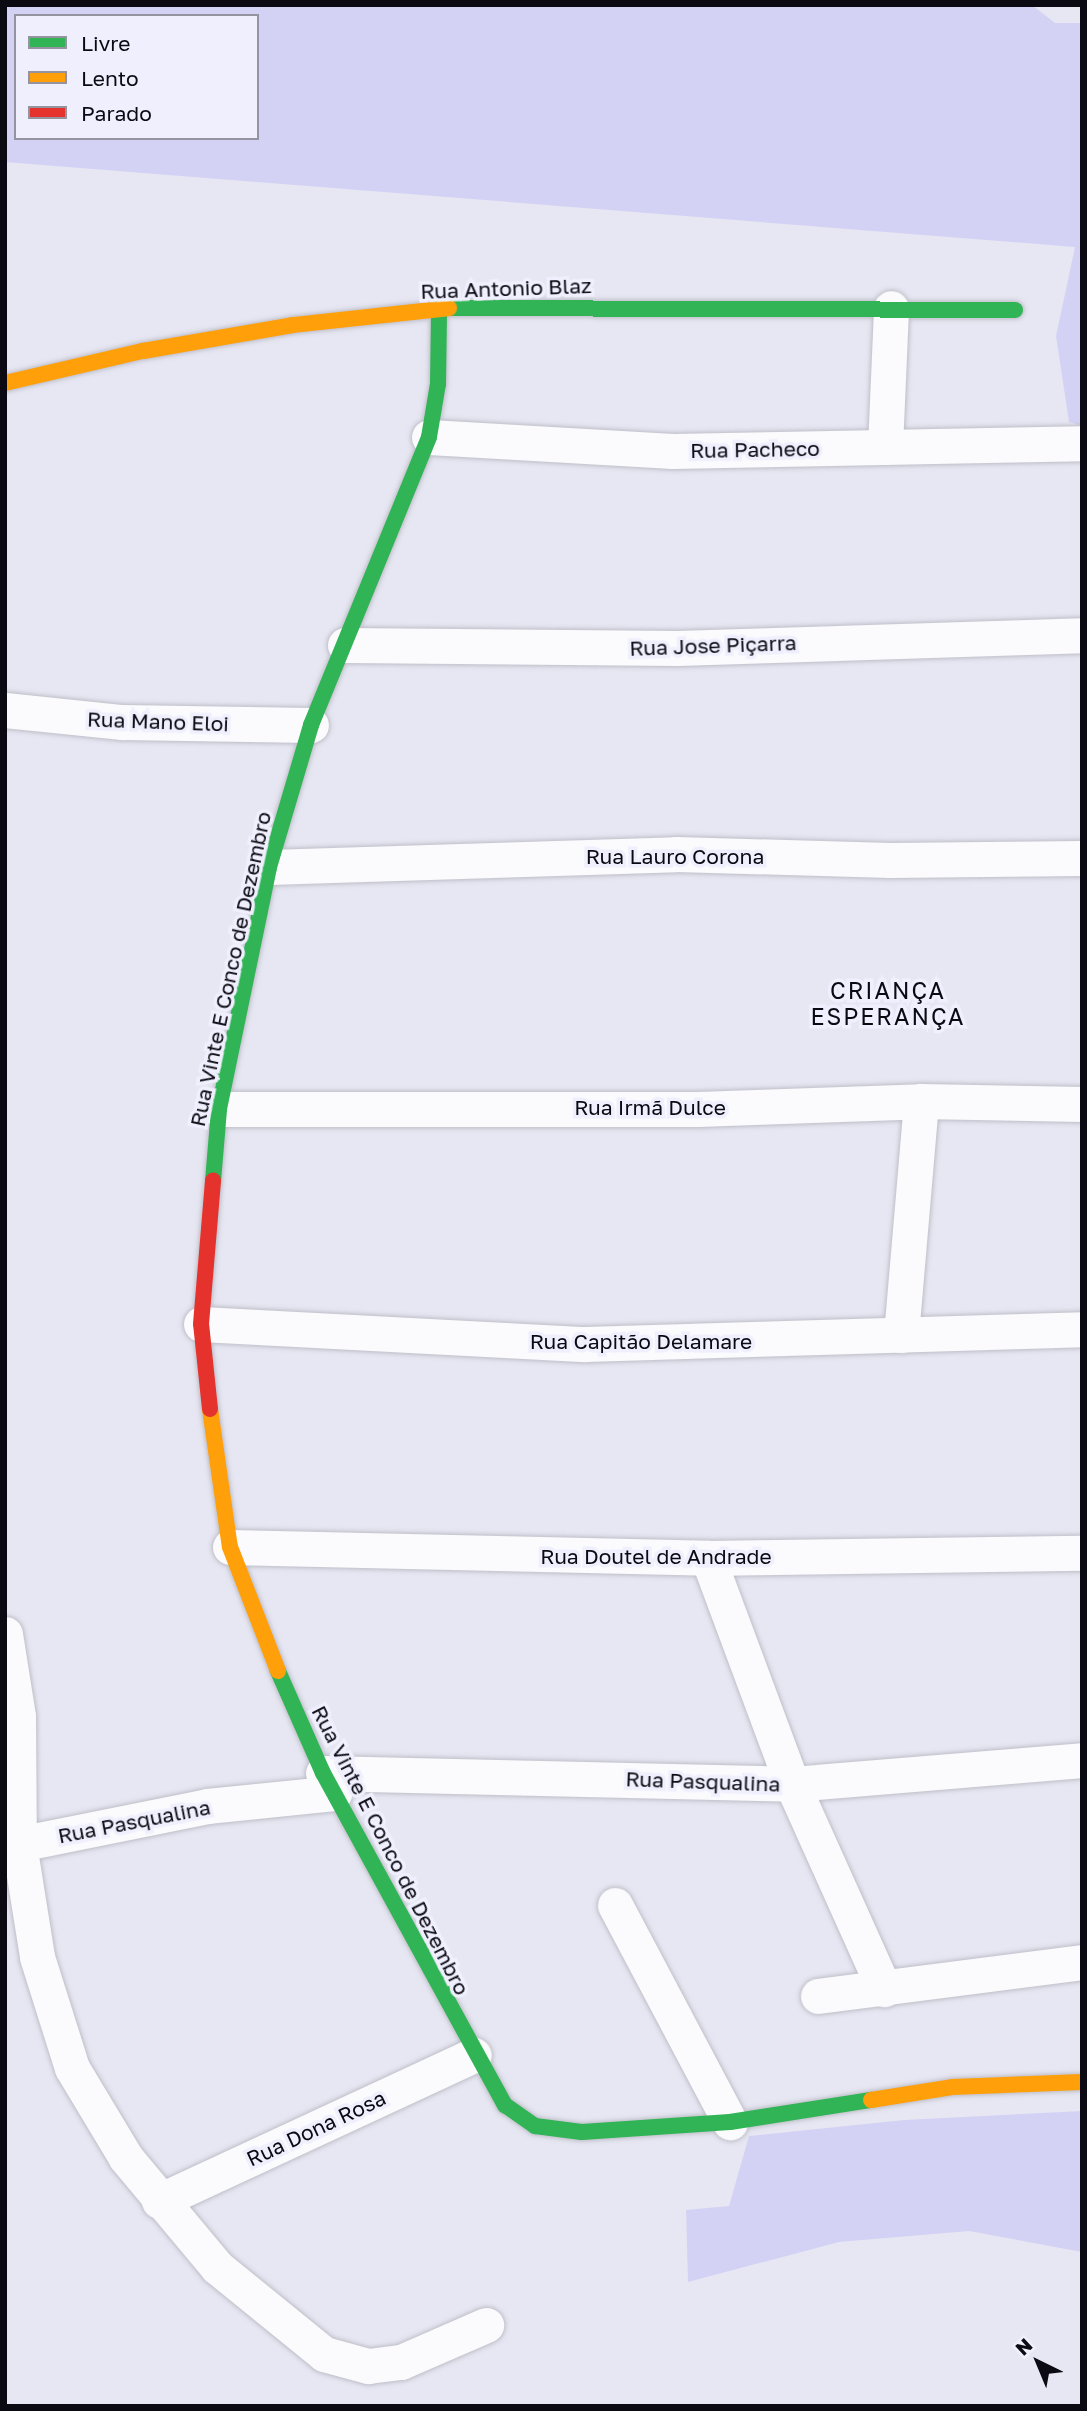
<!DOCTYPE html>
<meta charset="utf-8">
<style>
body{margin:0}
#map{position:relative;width:1087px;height:2411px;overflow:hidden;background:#e7e7f3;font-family:"Golos Text",sans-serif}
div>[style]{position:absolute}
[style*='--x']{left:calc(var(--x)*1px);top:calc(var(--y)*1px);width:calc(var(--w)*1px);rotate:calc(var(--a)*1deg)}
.green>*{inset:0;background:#d3d2f4}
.roads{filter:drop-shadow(0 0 2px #bfbfc9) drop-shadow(0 0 2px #bfbfc9)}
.street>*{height:35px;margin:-17.5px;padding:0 17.5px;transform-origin:17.5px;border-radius:17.5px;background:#fbfbfd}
.fast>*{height:16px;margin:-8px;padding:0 8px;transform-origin:8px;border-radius:8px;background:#30b455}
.slow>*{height:16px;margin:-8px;padding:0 8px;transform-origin:8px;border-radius:8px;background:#ff9f0a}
.jam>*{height:16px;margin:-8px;padding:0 8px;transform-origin:8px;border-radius:8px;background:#e5322d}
span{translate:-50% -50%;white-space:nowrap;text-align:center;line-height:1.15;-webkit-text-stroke:7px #efeffe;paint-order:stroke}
.street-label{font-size:21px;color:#0b0a12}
.neighbourhood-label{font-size:23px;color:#0b0a12;letter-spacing:2px}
.frame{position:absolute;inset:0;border:7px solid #0b0a12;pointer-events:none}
.legend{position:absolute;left:14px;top:14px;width:245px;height:126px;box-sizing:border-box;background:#efeffe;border:2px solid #9493a0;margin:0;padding:9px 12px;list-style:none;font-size:21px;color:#0b0a12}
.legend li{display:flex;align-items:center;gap:14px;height:35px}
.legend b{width:35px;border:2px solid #9493a0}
.north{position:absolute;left:1003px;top:2327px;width:70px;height:70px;-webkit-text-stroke:5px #efeffe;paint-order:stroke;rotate:317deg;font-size:19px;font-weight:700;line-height:28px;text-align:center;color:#0b0a12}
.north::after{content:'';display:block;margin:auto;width:24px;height:32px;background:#0b0a12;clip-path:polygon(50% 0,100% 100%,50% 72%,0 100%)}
</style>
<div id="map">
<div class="green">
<i style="clip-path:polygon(evenodd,5px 5px,1032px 5px,1055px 23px,1082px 23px,1082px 426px,1069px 422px,1056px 336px,1075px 247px,5px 162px,5px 5px,16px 16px,257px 16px,257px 138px,16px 138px,16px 16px)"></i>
<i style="clip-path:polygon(1082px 2111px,1082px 2252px,969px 2231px,839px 2242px,688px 2282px,686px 2210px,729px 2206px,749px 2136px,904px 2120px)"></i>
</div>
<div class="roads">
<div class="street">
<i style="--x:429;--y:437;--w:244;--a:3.3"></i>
<i style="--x:673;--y:451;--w:409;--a:-1.1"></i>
<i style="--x:885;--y:447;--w:139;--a:-87.5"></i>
<i style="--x:345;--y:645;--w:332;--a:0.5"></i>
<i style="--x:677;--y:648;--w:405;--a:-1.8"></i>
<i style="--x:5;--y:710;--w:118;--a:5.9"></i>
<i style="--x:122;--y:722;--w:189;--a:0.9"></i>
<i style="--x:269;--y:867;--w:407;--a:-1.8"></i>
<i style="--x:676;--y:854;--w:214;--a:1.6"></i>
<i style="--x:890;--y:860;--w:192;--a:-0.6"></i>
<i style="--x:219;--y:1109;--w:478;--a:0"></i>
<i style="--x:697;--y:1109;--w:224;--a:-2"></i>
<i style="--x:921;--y:1101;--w:161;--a:1.1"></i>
<i style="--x:201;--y:1324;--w:385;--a:3"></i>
<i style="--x:585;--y:1344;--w:497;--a:-1.7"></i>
<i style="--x:901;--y:1335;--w:235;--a:-85.1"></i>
<i style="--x:230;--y:1547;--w:478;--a:1.3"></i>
<i style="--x:708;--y:1558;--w:374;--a:-0.8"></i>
<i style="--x:708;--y:1558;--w:241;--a:69.6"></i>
<i style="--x:792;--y:1784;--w:225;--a:65.8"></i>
<i style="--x:5;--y:1634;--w:83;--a:81"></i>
<i style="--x:18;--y:1716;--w:128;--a:89.6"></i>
<i style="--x:19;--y:1844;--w:114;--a:80.9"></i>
<i style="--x:37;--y:1957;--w:116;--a:72.5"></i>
<i style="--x:72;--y:2068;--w:105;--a:59"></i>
<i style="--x:126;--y:2158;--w:142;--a:50.1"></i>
<i style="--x:217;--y:2267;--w:138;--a:39.1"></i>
<i style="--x:324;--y:2354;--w:46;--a:15.3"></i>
<i style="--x:368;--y:2366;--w:33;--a:-7"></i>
<i style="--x:401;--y:2362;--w:93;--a:-23.5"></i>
<i style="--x:323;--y:1773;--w:469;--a:1.3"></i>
<i style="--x:792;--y:1784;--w:291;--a:-4.7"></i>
<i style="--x:19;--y:1844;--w:192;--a:-11.4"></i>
<i style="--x:207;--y:1806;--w:128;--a:-5.8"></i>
<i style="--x:615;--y:1905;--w:246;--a:62.1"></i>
<i style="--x:818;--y:1996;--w:266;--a:-7.3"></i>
<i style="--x:159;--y:2201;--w:347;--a:-24.9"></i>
</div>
<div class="fast">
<i style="--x:449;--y:308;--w:566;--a:0.2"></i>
<i style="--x:213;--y:1181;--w:72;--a:-85.2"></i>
<i style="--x:219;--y:1109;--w:247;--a:-78.3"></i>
<i style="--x:269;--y:867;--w:148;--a:-73.5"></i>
<i style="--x:311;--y:725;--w:311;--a:-67.7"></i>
<i style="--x:429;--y:437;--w:54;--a:-80.4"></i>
<i style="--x:438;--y:384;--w:76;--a:-89.2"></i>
<i style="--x:278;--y:1671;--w:111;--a:66.2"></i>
<i style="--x:323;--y:1773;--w:379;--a:61.3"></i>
<i style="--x:505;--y:2105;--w:37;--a:35"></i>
<i style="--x:535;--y:2126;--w:47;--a:7.3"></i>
<i style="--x:582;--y:2132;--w:148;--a:-3.9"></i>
<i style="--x:730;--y:2122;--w:143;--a:-8.9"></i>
</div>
<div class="slow">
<i style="--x:5;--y:383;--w:142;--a:-13.1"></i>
<i style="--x:143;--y:351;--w:152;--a:-9.8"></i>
<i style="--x:293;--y:325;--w:157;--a:-6.2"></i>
<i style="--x:210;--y:1409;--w:139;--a:81.8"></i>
<i style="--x:230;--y:1547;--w:133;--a:68.8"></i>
<i style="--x:871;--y:2100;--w:82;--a:-9.1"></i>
<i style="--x:952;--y:2087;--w:130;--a:-2.2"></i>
</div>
<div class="jam">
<i style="--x:210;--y:1409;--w:85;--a:-96"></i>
<i style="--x:201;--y:1324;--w:144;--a:-85.2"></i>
</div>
</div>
<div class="street-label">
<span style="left:506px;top:288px;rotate:-2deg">Rua Antonio Blaz</span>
<span style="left:755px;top:449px;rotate:-1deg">Rua Pacheco</span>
<span style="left:713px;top:645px;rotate:-2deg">Rua Jose Piçarra</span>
<span style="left:158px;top:721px;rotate:2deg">Rua Mano Eloi</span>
<span style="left:675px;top:856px">Rua Lauro Corona</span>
<span style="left:230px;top:969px;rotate:-78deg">Rua Vinte E Conco de Dezembro</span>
<span style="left:650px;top:1107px">Rua Irmã Dulce</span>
<span style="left:641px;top:1341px">Rua Capitão Delamare</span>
<span style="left:656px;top:1556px">Rua Doutel de Andrade</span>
<span style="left:703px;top:1781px;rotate:2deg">Rua Pasqualina</span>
<span style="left:134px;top:1821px;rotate:-11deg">Rua Pasqualina</span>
<span style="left:391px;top:1850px;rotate:63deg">Rua Vinte E Conco de Dezembro</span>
<span style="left:316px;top:2128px;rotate:-25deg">Rua Dona Rosa</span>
</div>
<div class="neighbourhood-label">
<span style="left:888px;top:1003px">CRIANÇA<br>ESPERANÇA</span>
</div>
<div class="frame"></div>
<ul class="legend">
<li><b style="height:9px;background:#30b455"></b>Livre</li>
<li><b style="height:9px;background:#ff9f0a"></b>Lento</li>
<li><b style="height:9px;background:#e5322d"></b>Parado</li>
</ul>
<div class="north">N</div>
</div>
